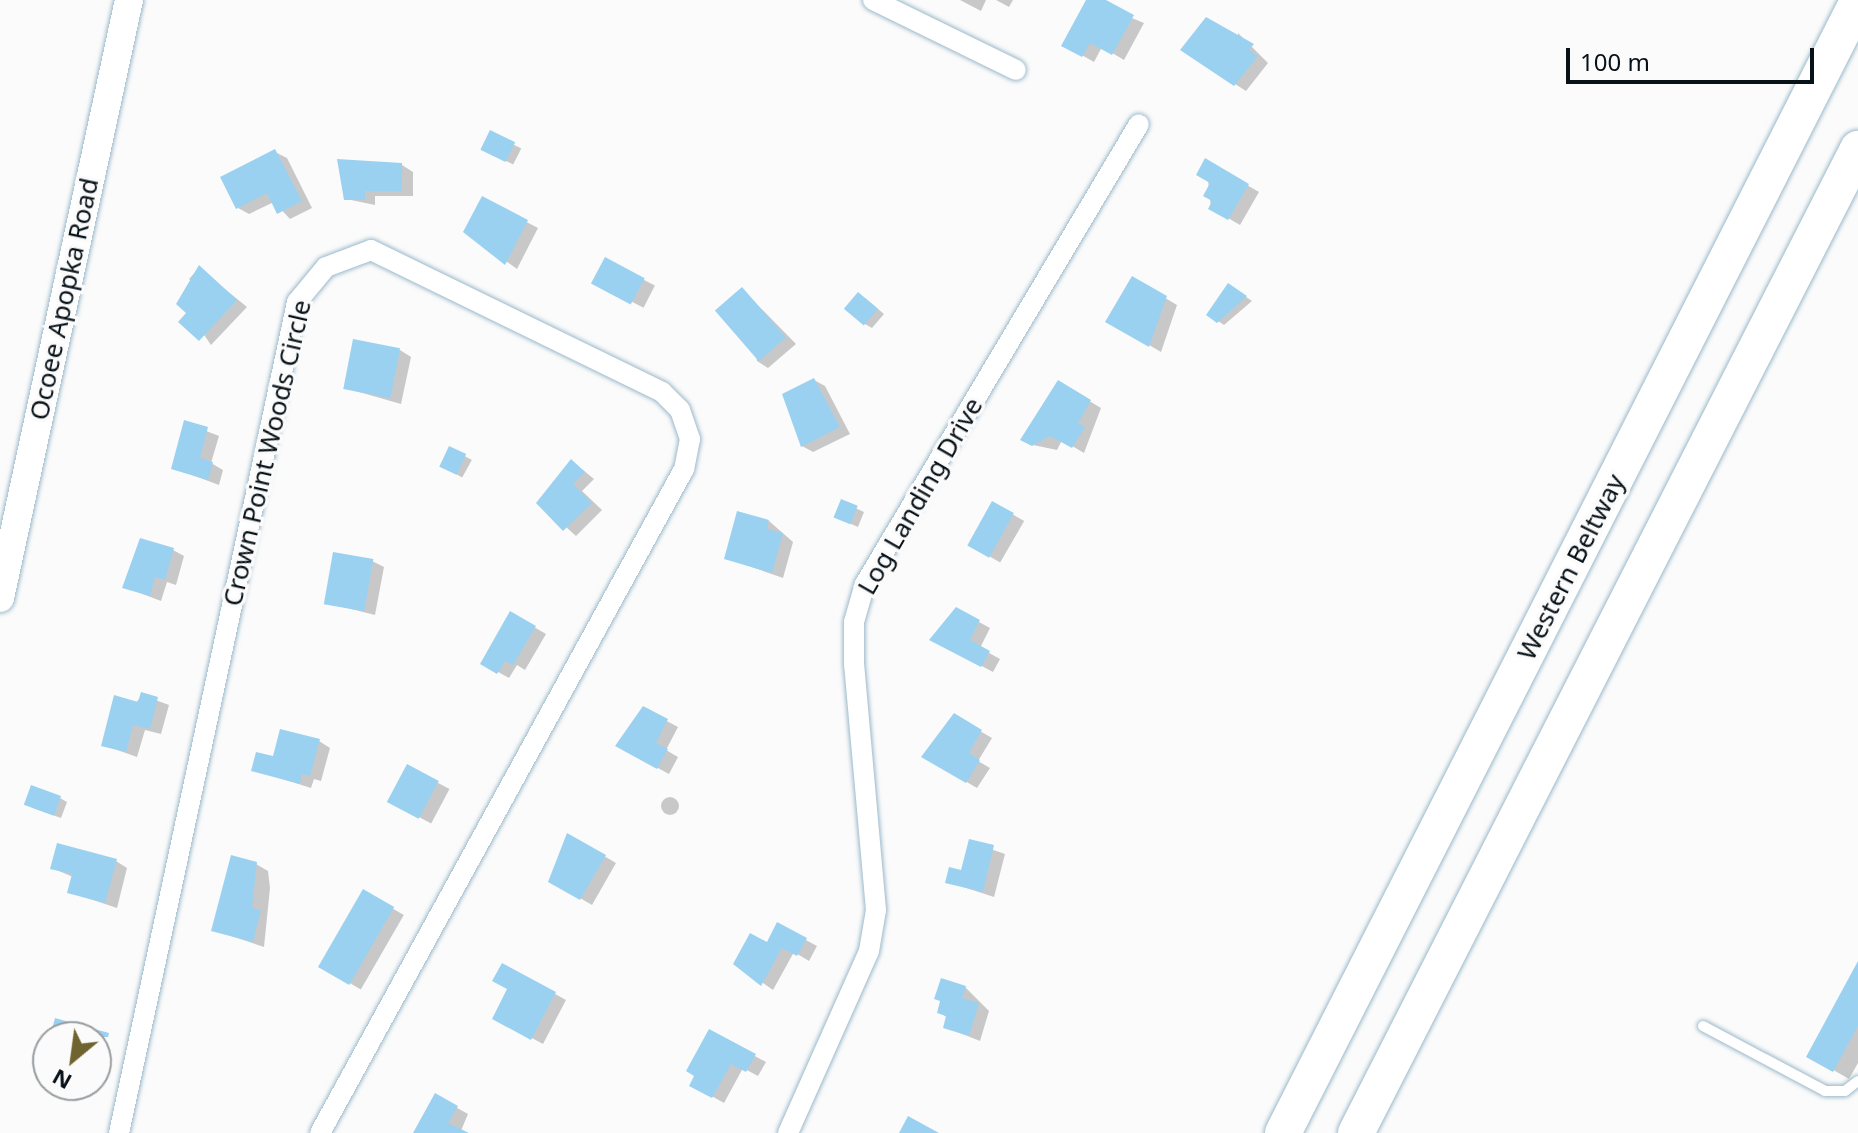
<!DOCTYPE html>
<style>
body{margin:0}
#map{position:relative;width:1858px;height:1133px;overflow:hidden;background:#fbfbfb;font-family:"Noto Sans",sans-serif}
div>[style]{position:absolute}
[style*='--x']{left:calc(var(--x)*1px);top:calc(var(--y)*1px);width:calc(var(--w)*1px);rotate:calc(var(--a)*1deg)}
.shadow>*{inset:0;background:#0003;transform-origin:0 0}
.round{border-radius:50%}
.building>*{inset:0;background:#9ad1f1;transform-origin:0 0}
.roads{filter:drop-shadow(0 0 2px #9bb9cb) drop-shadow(0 0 2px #9bb9cb)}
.lane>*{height:10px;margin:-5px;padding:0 5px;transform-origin:5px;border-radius:5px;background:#fff}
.street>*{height:20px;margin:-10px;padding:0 10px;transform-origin:10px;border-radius:10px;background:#fff}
.secondary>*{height:28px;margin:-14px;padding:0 14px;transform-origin:14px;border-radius:14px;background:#fff}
.highway>*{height:36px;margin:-18px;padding:0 18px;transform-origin:18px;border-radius:18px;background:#fff}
span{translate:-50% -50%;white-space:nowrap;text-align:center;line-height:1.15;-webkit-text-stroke:7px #fbfbfb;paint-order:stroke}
.street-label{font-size:26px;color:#071118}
.north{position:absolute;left:32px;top:1021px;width:80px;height:80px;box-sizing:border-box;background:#fbfbfb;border:2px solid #999da0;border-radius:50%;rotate:209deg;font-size:22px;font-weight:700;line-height:32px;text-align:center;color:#071118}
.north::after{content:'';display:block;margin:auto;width:28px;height:36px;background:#6f6330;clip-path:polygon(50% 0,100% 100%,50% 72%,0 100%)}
.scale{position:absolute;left:1566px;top:48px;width:248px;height:36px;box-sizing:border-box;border:4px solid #071118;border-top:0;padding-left:10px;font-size:24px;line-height:28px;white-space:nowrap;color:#071118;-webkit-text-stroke:6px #fbfbfb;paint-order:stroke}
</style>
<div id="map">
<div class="shadow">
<i style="clip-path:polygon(960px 0,986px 0,981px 11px)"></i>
<i style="clip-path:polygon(996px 0,1013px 0,1009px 7px)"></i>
<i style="clip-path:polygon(1088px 0,1144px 23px,1124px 60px,1102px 47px,1094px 62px,1064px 45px)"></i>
<i style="clip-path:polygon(1238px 33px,1268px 63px,1246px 91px,1235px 84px)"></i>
<i style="left:491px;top:133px;width:34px;height:18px;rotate:27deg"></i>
<i style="clip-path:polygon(275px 152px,287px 158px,312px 208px,290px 219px,274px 202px,249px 214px,238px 208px)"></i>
<i style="clip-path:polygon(1206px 161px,1259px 192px,1240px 225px,1211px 208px)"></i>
<i style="clip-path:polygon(402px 165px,413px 172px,413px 196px,375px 196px,375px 205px,346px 199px)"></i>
<i style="clip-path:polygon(483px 199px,538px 228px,517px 269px,466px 232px)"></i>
<i style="left:605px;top:260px;width:56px;height:25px;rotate:27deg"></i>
<i style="clip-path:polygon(199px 268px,247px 307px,211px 345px,189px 313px,196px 285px,189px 279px)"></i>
<i style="clip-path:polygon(1133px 279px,1177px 305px,1161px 352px,1108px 321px)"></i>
<i style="clip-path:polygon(743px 290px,796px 344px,768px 368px,757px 361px)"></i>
<i style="clip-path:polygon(1236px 290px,1252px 301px,1224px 325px,1209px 315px)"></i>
<i style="clip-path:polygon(865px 298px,884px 314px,872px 328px,865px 324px)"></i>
<i style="clip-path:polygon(400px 350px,411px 357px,401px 404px,345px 388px)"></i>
<i style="clip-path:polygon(814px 380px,825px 386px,850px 434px,813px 452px,802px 446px)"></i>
<i style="clip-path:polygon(1059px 383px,1101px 408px,1084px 453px,1062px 440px,1057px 450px,1033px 445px)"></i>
<i style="clip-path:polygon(186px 423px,219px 436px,211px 463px,223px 470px,219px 485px,173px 468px)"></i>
<i style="left:450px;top:448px;width:25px;height:20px;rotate:29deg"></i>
<i style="clip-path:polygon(572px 461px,594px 479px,582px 491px,602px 510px,576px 536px,539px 503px)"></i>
<i style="clip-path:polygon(842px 502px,864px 512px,858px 527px,842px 520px)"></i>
<i style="left:993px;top:503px;width:36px;height:48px;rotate:30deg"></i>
<i style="clip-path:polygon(769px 521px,793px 542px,783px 578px,726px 558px)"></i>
<i style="clip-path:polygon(173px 550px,184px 556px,176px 585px,167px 582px,161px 601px,124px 587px)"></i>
<i style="clip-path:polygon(372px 561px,384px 567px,375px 615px,327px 603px)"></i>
<i style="clip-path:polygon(957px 610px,990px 628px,980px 648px,1000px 659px,993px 672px,931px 639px)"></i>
<i style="clip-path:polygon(510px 613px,546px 634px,525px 670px,517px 665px,509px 678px,482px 663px)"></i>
<i style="clip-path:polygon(142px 695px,169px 705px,161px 734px,145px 730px,137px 757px,103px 745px)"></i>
<i style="clip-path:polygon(644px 709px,678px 727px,666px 750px,678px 757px,669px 774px,617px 746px)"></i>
<i style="clip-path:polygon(954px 716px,992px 738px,978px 761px,990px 768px,977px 788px,924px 757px)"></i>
<i style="clip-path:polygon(319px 741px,330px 748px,321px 781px,314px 779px,311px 788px,254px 770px)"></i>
<i style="left:408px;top:767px;width:47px;height:39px;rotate:28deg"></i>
<i class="round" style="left:661px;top:797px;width:18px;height:18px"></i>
<i style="clip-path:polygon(60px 798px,67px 802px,61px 818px,33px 808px)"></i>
<i style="clip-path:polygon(568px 835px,616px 863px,592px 905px,551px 881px)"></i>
<i style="clip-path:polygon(970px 842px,1005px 854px,994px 897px,948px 882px,963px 873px)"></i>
<i style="clip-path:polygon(116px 861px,127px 868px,117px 908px,69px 892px,73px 877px,52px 868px)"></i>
<i style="clip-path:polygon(256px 864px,268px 871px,270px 888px,264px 947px,213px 930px)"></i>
<i style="left:364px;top:892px;width:46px;height:86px;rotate:30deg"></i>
<i style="clip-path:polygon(778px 925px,817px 946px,809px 961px,794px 952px,773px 990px,736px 964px,767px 945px)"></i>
<i style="clip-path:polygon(503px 965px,566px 1000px,543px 1044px,495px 1018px,510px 989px)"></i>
<i style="clip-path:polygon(1858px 965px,1858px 1063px,1849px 1079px,1809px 1056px)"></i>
<i style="clip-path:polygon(965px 987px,989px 1011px,980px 1041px,945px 1027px,948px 1018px,939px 1012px)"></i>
<i style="clip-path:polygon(710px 1032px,766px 1062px,758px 1076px,743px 1068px,724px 1103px,692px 1085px)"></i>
<i style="clip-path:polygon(52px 1037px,104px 1037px,96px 1068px,96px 1037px)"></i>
<i style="clip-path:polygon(436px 1096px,468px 1114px,460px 1133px,416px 1133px)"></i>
</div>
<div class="building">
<i style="clip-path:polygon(1086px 0,1106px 0,1134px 15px,1112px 55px,1090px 43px,1082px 57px,1061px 46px)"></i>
<i style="clip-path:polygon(1206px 17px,1254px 44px,1249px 50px,1258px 56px,1234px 86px,1180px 50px)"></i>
<i style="left:490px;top:130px;width:28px;height:22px;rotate:26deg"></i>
<i style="clip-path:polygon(275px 149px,302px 201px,277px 214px,267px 193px,236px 209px,220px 177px)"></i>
<i style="clip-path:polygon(1205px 158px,1249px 184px,1228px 220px,1208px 209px,1212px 201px,1203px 196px,1210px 183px,1196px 175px)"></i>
<i style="clip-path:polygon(337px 159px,402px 163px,402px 191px,365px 191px,365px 200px,344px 200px)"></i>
<i style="clip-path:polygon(482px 196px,528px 220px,505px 265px,463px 232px)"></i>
<i style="left:605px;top:257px;width:45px;height:30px;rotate:28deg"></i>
<i style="clip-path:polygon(199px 265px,237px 300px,199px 341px,178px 322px,186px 313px,176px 304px)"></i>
<i style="clip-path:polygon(1132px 276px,1167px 296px,1149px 347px,1105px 322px)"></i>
<i style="clip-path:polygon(1228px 283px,1247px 296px,1217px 323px,1206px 315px)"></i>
<i style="left:742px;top:287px;width:67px;height:36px;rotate:49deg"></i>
<i style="left:858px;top:292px;width:26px;height:22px;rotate:40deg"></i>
<i style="left:353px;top:339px;width:48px;height:51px;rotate:11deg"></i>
<i style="clip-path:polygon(814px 378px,840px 427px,801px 447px,782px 394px)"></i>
<i style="clip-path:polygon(1058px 380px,1091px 400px,1078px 423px,1085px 427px,1072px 448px,1050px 436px,1032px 446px,1020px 440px)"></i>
<i style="clip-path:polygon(184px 420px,208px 427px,200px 458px,213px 462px,208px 480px,171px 469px)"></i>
<i style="left:449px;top:446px;width:19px;height:23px;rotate:25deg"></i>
<i style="clip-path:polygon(571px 459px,585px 472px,573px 484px,592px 503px,563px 531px,536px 503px)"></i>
<i style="left:841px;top:499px;width:18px;height:20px;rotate:22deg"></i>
<i style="left:992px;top:501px;width:25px;height:51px;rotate:29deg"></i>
<i style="clip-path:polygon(737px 511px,769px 520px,767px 529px,783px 533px,772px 573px,724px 559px)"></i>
<i style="clip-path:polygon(140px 538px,174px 548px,165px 580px,155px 577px,150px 596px,122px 588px)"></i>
<i style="left:333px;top:552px;width:41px;height:53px;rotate:10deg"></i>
<i style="clip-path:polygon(956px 607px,980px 620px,970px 640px,990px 651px,981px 667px,929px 640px)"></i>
<i style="clip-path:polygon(510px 611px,536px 626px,513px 665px,505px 661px,497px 674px,480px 664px)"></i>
<i style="clip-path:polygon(141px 692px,158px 697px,150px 729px,133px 725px,126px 752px,101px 746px,114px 695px,138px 702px)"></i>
<i style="clip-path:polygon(643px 706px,668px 719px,656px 743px,668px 749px,657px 769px,615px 746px)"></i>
<i style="clip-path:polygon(954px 713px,982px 730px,969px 753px,980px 760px,966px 783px,921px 757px)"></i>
<i style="clip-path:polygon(280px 729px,320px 739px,310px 776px,302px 774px,300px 784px,251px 771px,256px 752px,273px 756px)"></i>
<i style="left:407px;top:764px;width:36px;height:43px;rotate:28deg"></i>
<i style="left:31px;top:785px;width:32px;height:21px;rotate:20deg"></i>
<i style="clip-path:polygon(567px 833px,606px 855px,580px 900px,548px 882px)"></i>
<i style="clip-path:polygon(969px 839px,994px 845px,983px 892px,945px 883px,949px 867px,961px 870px)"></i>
<i style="clip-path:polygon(57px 843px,117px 859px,105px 903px,67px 893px,72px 874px,50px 869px)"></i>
<i style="clip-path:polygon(231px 855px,257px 862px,252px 908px,261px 910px,253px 942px,211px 931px)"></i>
<i style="left:363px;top:889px;width:36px;height:90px;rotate:30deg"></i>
<i style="clip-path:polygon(777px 922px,807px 938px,797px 956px,782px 948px,761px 986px,733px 964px,750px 933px,767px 942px)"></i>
<i style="clip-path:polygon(1858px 961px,1858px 1026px,1833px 1072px,1806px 1057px)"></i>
<i style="clip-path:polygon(502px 963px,556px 992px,531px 1040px,492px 1019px,507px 989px,492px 981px)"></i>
<i style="clip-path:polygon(941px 978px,966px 986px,962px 998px,979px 1003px,969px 1036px,943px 1028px,946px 1016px,937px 1013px,940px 1001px,934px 999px)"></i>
<i style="clip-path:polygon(55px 1018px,109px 1033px,108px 1037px,50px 1037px)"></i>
<i style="clip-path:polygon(709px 1029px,756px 1054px,746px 1072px,731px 1064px,712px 1098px,689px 1086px,694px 1076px,686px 1071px)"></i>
<i style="clip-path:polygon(435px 1093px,458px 1106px,448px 1123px,469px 1133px,413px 1133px)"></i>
<i style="clip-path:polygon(908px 1116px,939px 1133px,899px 1133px)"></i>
</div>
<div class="roads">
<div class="lane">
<i style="--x:1703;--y:1026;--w:138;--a:28"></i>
<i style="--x:1825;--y:1091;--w:20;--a:0"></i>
<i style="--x:1845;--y:1091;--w:16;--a:-38"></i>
</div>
<div class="street">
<i style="--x:873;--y:0;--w:159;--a:26.1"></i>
<i style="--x:119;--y:1133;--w:850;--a:-77.91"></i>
<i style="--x:297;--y:302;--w:45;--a:-50.4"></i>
<i style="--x:326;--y:267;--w:48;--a:-20.7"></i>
<i style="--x:371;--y:250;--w:324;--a:26"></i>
<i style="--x:662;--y:392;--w:25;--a:45"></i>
<i style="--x:680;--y:410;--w:31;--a:71"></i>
<i style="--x:690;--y:439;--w:31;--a:101"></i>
<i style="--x:684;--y:469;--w:757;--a:118.73"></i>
<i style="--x:788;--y:1133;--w:199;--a:-66"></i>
<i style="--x:869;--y:951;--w:42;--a:-80.3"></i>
<i style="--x:876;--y:910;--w:246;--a:-95.1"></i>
<i style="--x:854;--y:665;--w:43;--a:-90"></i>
<i style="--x:854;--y:622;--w:40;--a:-74"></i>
<i style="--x:865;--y:584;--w:535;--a:-59.22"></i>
</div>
<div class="secondary">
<i style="--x:0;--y:598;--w:612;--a:-77.83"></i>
</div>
<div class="highway">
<i style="--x:1283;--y:1133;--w:1270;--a:-63.07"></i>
<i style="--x:1356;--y:1133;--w:1105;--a:-62.97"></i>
</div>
</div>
<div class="street-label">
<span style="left:64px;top:299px;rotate:-78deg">Ocoee Apopka Road</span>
<span style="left:267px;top:453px;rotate:-77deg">Crown Point Woods Circle</span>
<span style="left:920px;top:496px;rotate:-60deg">Log Landing Drive</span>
<span style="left:1571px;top:567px;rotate:-63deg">Western Beltway</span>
</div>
<div class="north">N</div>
<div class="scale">100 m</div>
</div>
